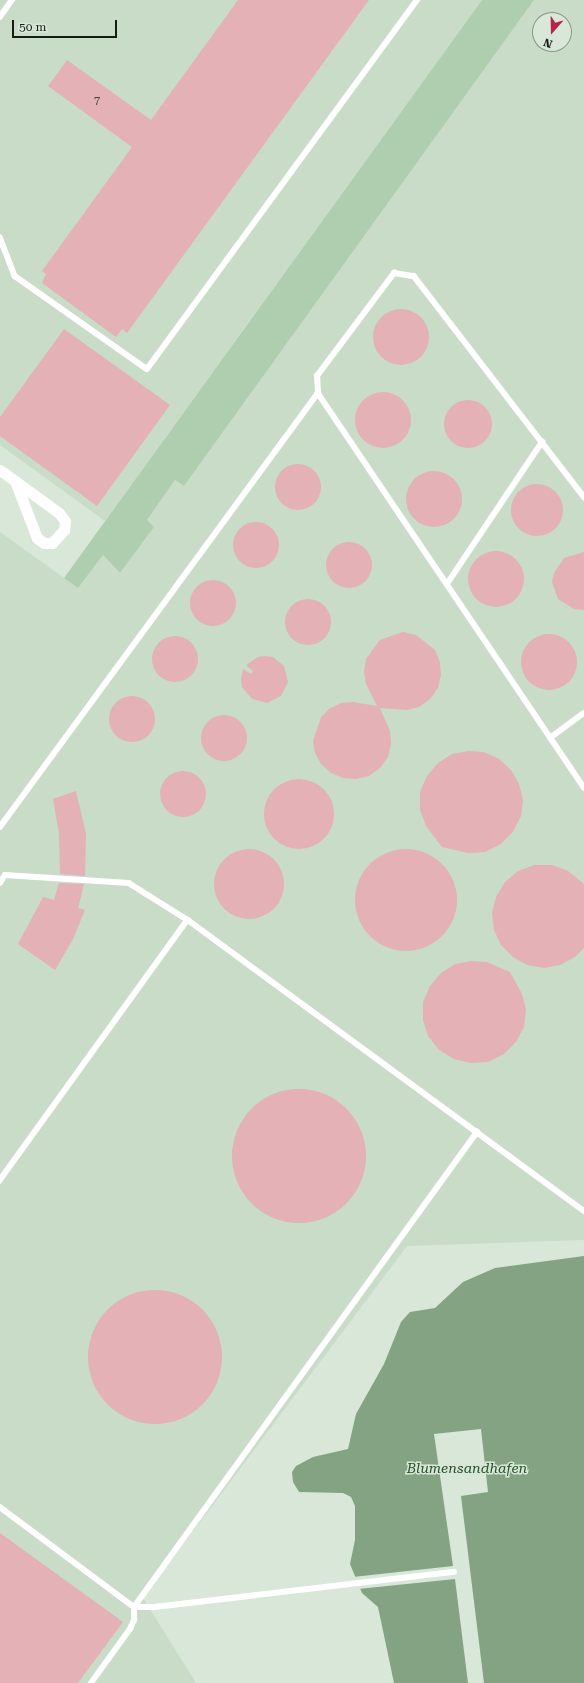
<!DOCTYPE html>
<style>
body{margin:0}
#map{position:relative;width:584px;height:1683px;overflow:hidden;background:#d8e7d8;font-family:"Roboto Serif",serif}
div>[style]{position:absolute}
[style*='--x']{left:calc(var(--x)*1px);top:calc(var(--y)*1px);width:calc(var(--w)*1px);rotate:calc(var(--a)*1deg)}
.built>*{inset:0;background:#c8dcc8}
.green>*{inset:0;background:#afceaf}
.water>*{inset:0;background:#83a383}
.pier>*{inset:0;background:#d8e7d8}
.building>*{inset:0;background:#e3b1b6}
.round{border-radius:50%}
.lane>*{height:5.5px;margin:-2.75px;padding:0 2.75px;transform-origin:2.75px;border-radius:2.75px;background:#fff}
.street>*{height:11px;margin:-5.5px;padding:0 5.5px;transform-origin:5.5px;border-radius:5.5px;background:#fff}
span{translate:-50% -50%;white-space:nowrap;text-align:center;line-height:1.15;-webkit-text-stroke:3px #d8e7d8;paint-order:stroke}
.number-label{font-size:11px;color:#4a413f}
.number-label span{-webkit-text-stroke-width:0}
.water-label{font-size:14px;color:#205024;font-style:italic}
.north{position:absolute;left:532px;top:12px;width:40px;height:40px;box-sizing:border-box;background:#d8e7d8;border:1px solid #8b968b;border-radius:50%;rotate:200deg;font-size:11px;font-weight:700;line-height:16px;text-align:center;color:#171c17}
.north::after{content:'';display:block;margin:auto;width:14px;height:18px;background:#b5244b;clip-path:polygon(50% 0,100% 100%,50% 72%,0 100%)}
.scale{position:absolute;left:12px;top:20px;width:105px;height:18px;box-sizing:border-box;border:2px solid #171c17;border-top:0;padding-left:5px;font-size:12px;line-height:14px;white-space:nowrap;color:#171c17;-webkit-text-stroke:3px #d8e7d8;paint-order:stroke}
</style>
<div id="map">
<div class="built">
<i style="clip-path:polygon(0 0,482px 0,105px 521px,0 445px)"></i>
<i style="clip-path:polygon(evenodd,533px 0,584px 0,584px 1240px,407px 1246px,143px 1598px,196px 1683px,0 1683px,0 532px,78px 588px,103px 555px,120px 573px,154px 527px,146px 521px,175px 480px,184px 486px,533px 0,540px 20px,564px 20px,564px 44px,540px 44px,540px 20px)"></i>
</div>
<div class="green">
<i style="clip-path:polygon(482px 0,534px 0,184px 486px,175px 480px,147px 520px,154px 527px,120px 573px,103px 555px,78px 588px,64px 578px)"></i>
</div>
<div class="water">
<i style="clip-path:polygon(584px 1256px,584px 1683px,394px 1683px,378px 1607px,362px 1593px,350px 1564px,355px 1540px,355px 1506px,351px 1497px,343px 1493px,299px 1492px,293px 1482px,292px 1472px,296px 1466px,313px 1457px,348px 1449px,356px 1414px,384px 1364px,401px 1322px,410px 1312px,435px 1308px,463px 1282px,495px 1268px)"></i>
</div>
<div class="pier">
<i style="clip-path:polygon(481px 1429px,488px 1492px,461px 1496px,484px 1683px,468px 1683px,455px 1579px,358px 1589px,353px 1577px,453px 1566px,434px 1434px)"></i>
</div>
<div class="building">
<i style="clip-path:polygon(238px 0,369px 0,127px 333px,122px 329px,116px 337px,42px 283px,46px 274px,42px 271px,132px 147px,48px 86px,67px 60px,151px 120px)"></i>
<i class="round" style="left:373px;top:309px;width:56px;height:56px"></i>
<i style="clip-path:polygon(64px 329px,170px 405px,97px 506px,0 436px,0 417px)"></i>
<i class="round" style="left:355px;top:392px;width:56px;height:56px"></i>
<i class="round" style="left:444px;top:400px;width:48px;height:48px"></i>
<i class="round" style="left:275px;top:464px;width:46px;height:46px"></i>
<i class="round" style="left:406px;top:471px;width:56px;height:56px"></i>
<i class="round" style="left:511px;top:484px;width:52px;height:52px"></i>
<i class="round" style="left:233px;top:522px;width:46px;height:46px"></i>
<i class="round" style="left:326px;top:542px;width:46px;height:46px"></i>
<i class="round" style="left:468px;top:551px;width:56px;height:56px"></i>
<i style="clip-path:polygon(584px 552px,584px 610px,574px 609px,558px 599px,552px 582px,554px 573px,564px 558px)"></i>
<i class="round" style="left:190px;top:580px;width:46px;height:46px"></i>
<i class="round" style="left:285px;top:599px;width:46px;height:46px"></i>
<i style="clip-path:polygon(403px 632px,416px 635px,435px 650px,440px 662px,441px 675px,438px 688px,430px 699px,419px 707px,407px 710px,380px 708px,390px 731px,391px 744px,388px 757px,380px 768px,369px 776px,356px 779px,343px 778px,331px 773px,321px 764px,315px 753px,313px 741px,321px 717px,329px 709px,341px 703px,353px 702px,377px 706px,366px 684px,364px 672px,366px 659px,380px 640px)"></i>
<i class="round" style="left:521px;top:634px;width:56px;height:56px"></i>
<i class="round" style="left:152px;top:636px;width:46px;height:46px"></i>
<i style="clip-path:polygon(265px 656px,273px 657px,284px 666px,288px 682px,281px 696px,267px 703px,252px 699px,242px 687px,241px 679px,243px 669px,251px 674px,253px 671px,246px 665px,258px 657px)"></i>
<i class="round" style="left:109px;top:696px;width:46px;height:46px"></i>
<i class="round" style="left:201px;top:715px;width:46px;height:46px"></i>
<i style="clip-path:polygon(468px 751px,484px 752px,499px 759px,511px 770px,519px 784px,523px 800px,521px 816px,513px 832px,501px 844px,485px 852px,468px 853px,442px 847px,426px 826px,420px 810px,420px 792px,427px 776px,438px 763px,452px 754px)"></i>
<i class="round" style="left:160px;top:771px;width:46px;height:46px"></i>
<i class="round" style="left:264px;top:779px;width:70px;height:70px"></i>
<i style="clip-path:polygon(76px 791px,86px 834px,85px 876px,60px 874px,59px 834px,53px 799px)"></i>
<i class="round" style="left:355px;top:849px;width:102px;height:102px"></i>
<i class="round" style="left:214px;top:849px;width:70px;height:70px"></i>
<i style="clip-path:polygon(535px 865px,552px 865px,568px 871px,584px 884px,584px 948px,575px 957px,560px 965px,544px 968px,527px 965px,513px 957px,501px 945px,494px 930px,492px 913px,496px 897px,505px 882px,518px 871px)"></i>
<i style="clip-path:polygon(59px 883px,84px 884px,78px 908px,85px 910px,73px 939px,55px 970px,18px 944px,43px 897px,54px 900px)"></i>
<i style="clip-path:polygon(471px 961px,487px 962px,510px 972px,522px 994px,526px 1010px,524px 1027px,516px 1042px,504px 1054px,488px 1062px,471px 1063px,454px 1059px,439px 1050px,428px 1036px,423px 1020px,423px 1002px,430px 986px,441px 973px,455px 964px)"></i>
<i class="round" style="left:232px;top:1089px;width:134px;height:134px"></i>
<i class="round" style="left:88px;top:1290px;width:134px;height:134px"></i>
<i style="clip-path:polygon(0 1533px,123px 1622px,78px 1683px,0 1683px)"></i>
</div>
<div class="lane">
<i style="--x:0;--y:17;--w:21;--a:-55"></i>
<i style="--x:0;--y:237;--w:42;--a:69"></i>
<i style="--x:15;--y:276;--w:161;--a:35.2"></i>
<i style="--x:147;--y:369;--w:457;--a:-53.8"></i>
<i style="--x:318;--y:393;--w:476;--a:56"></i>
<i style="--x:447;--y:584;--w:171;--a:-56.2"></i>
<i style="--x:550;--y:738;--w:42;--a:-36.3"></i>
<i style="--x:0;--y:827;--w:538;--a:-53.77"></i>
<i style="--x:318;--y:393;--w:17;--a:-93"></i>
<i style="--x:317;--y:376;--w:129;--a:-53.2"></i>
<i style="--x:394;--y:273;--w:20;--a:9"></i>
<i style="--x:414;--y:276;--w:279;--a:52.4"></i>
<i style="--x:0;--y:883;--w:9;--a:-58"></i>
<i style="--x:5;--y:875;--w:124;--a:3.7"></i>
<i style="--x:129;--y:883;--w:70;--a:32.1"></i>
<i style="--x:188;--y:920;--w:322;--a:125.8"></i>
<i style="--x:188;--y:920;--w:491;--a:36.3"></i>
<i style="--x:0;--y:1507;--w:167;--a:36.7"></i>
<i style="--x:134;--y:1607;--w:586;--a:-54.17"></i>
<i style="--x:91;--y:1683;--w:67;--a:-54.2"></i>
<i style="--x:130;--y:1629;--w:10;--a:-66"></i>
<i style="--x:134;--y:1620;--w:13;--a:-90"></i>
<i style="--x:134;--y:1607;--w:21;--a:0"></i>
<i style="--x:155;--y:1607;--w:301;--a:-6.7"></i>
</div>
<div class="street">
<i style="--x:0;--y:470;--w:19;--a:36"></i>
<i style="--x:15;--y:481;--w:54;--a:36"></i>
<i style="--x:59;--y:513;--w:10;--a:53"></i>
<i style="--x:65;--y:521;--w:9;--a:96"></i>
<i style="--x:64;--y:530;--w:18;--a:133"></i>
<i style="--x:52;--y:543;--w:8;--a:180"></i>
<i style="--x:44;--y:543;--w:9;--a:-144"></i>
<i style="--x:37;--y:538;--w:61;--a:-111.1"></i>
</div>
<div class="number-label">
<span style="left:97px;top:101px">7</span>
</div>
<div class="water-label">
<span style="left:467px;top:1468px">Blumensandhafen</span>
</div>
<div class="north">N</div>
<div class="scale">50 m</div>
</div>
